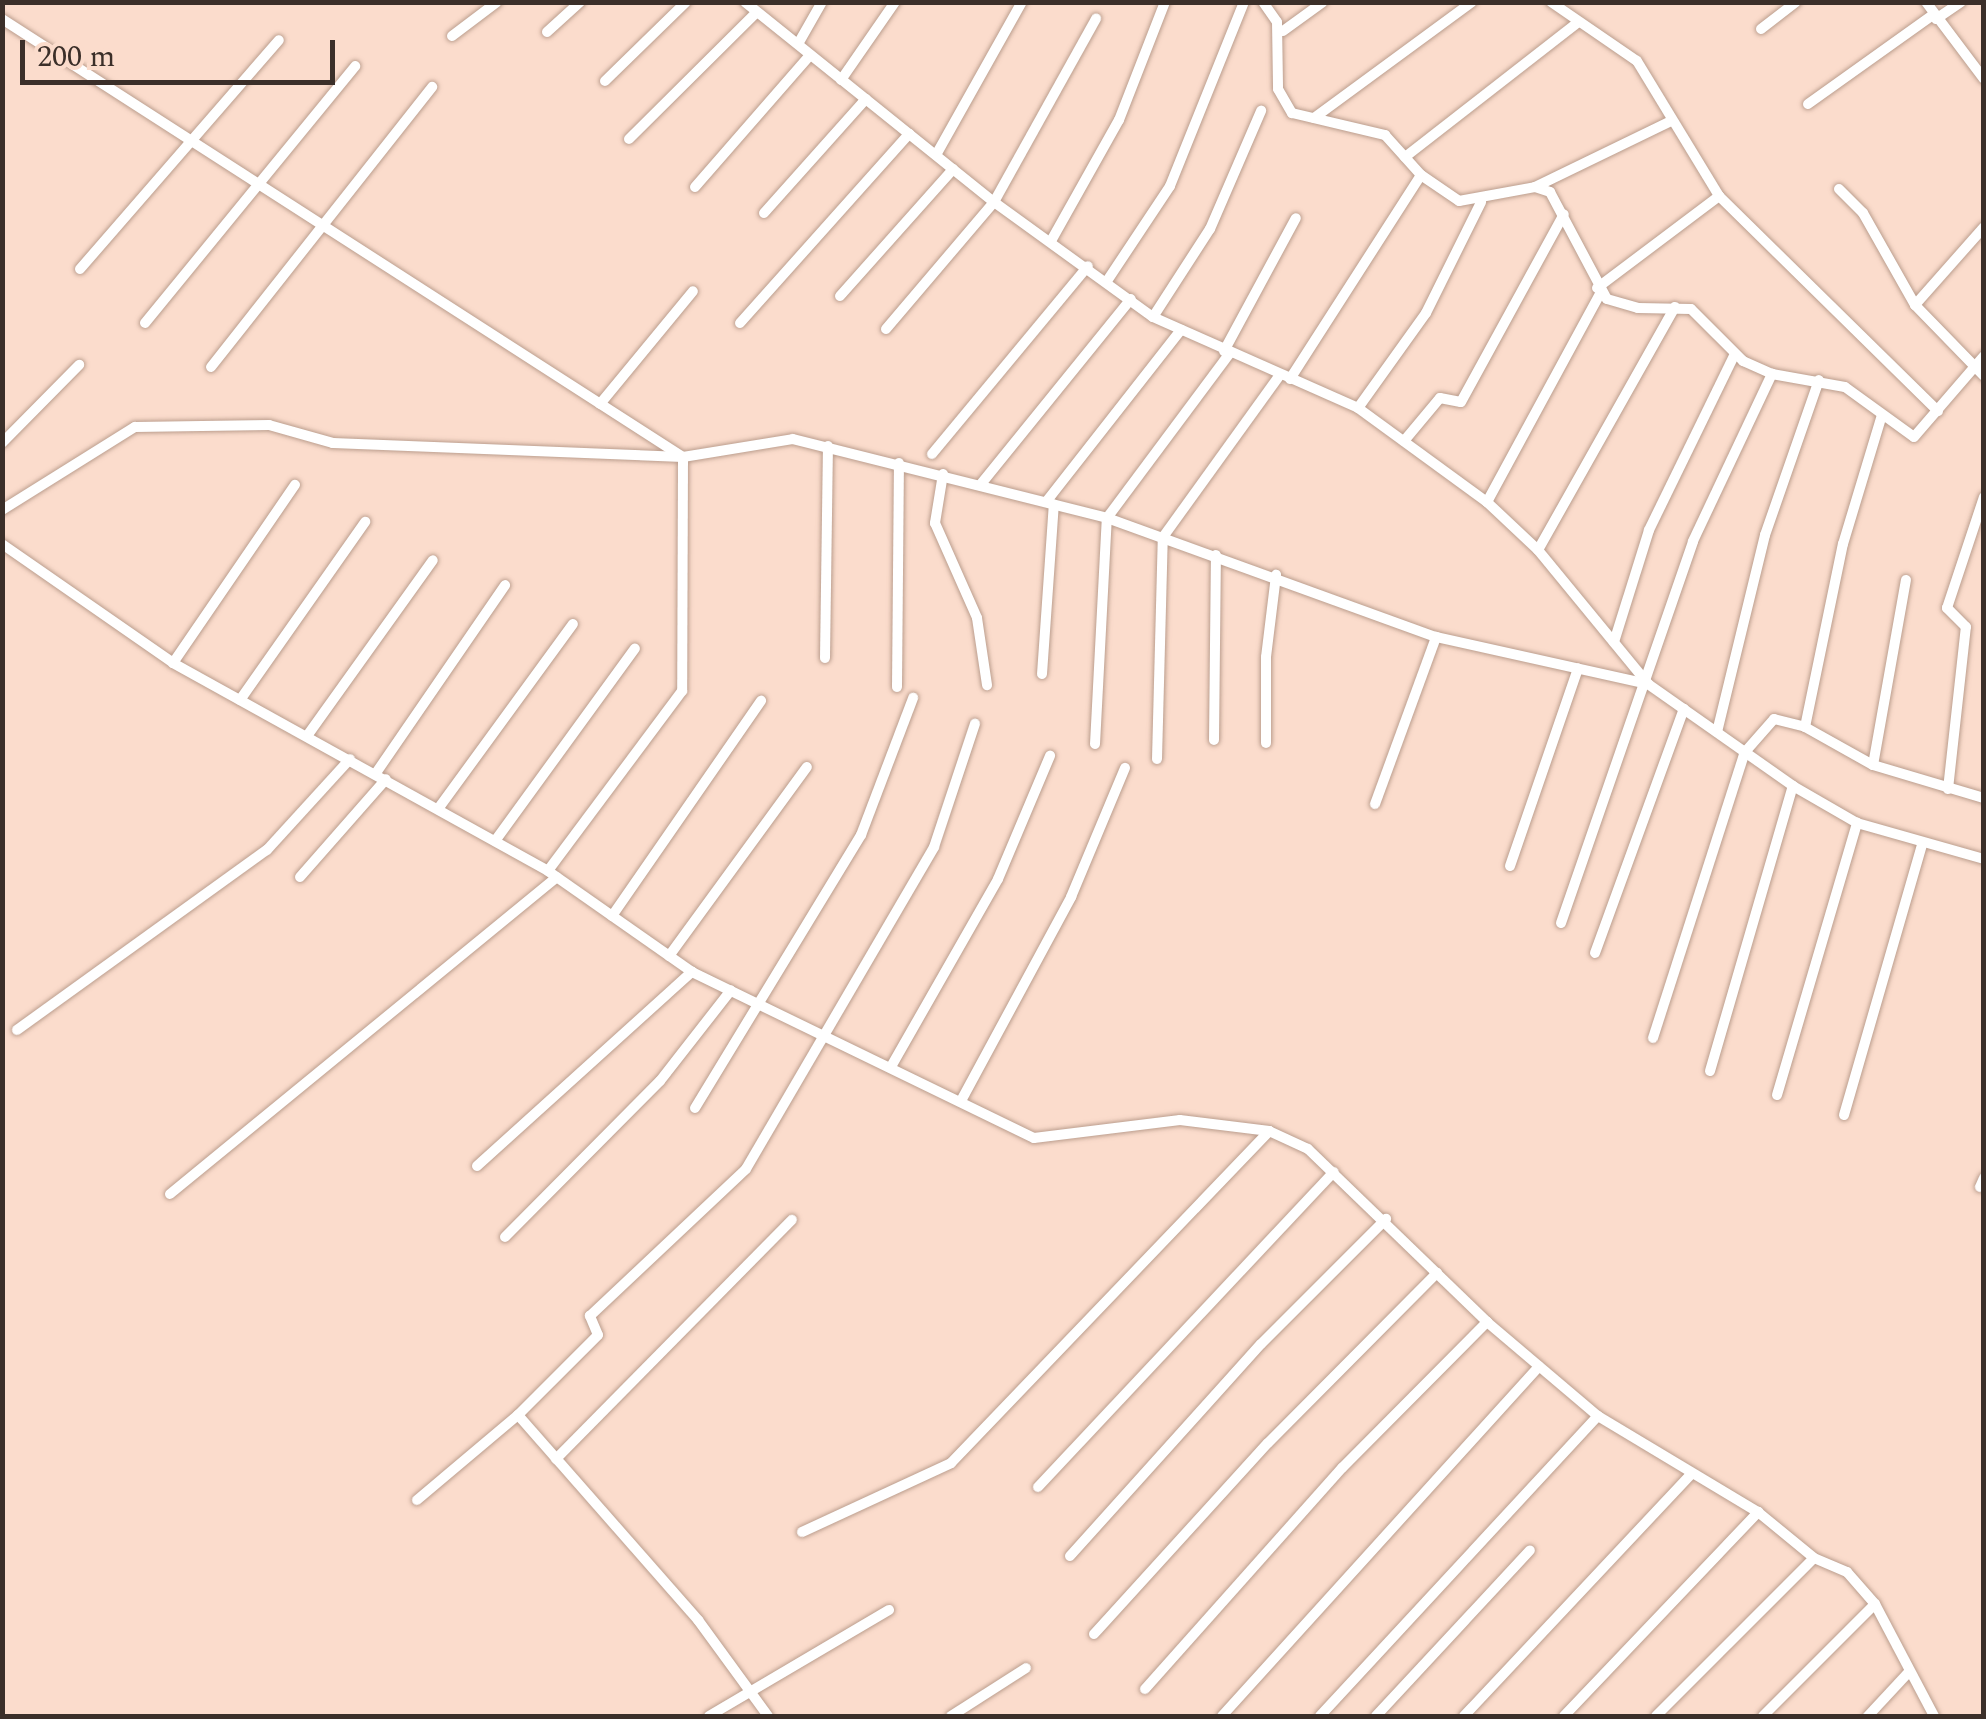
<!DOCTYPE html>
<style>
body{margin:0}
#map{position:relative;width:1986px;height:1719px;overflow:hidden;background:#fbdccc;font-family:Spectral,serif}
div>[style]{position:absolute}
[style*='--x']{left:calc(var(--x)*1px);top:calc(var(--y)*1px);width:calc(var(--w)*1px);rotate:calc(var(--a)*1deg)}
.roads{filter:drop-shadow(0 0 2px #bb9e8e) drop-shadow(0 0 2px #bb9e8e)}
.street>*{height:10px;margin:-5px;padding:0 5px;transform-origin:5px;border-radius:5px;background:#fff}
span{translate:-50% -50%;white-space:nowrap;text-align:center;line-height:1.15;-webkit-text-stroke:8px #fbdccc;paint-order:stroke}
.frame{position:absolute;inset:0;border:5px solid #3b2f29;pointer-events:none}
.scale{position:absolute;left:20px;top:40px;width:315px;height:45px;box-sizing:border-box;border:5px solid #3b2f29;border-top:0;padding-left:12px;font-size:30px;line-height:35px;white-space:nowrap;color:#3b2f29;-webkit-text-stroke:8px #fbdccc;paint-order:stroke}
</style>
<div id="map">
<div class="roads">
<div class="street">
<i style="--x:745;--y:2;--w:319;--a:38.8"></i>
<i style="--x:994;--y:202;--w:196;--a:35.9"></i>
<i style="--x:1153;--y:317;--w:224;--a:23.9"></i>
<i style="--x:1358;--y:408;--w:160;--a:36.1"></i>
<i style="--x:1487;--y:502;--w:70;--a:43.3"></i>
<i style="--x:1538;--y:550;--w:173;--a:50.6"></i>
<i style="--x:1648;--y:684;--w:177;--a:35.1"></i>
<i style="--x:1793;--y:786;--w:74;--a:30"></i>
<i style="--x:1857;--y:823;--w:132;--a:15.8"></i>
<i style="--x:1263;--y:2;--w:24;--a:55"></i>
<i style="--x:1277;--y:22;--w:67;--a:89.1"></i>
<i style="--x:1278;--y:89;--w:28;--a:60"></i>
<i style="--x:1292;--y:113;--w:96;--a:13.3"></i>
<i style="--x:1385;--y:135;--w:54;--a:48"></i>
<i style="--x:1421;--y:175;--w:46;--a:34.4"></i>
<i style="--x:1459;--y:201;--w:77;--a:-10.4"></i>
<i style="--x:1535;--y:187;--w:16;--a:18"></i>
<i style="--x:1550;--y:192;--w:121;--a:62"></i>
<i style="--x:1607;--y:299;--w:32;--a:16"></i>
<i style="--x:1638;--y:308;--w:53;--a:1.1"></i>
<i style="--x:1691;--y:309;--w:74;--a:45"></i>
<i style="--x:1743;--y:361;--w:32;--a:24"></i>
<i style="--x:1772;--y:374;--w:74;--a:10.1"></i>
<i style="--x:1845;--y:387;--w:85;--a:35.9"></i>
<i style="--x:1914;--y:437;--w:107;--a:-49.2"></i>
<i style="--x:1551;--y:2;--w:104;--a:34.5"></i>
<i style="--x:1637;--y:61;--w:158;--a:58.7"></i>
<i style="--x:1719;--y:196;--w:307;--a:44.5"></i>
<i style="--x:1926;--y:2;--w:96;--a:53"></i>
<i style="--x:2;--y:19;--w:810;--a:32.75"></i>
<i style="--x:683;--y:457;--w:234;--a:90.2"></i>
<i style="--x:682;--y:691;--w:224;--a:126.7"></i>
<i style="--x:1936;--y:19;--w:30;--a:-34"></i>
<i style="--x:1761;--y:29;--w:44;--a:-37.6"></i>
<i style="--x:1283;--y:31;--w:49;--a:-35.9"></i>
<i style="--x:547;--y:32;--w:45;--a:-42.3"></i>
<i style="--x:452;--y:36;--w:56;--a:-37.1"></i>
<i style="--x:798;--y:44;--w:48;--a:-60.3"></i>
<i style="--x:841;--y:80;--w:95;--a:-55.3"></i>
<i style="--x:605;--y:81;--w:113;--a:-44.3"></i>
<i style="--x:1808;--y:104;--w:153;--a:-35.5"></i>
<i style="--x:1314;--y:118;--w:196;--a:-36.3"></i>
<i style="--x:629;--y:139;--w:180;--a:-44.8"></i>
<i style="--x:936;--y:155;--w:176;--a:-60.7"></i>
<i style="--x:1405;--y:157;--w:218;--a:-37.9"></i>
<i style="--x:695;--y:187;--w:175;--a:-48.9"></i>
<i style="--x:1535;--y:187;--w:149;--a:-25.9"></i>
<i style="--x:1839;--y:189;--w:34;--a:45"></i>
<i style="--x:1863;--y:213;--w:106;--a:60.5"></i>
<i style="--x:1915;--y:305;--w:99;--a:45.8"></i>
<i style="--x:764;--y:213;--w:153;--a:-48.2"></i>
<i style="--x:1051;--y:241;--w:139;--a:-60.7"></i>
<i style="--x:1119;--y:120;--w:127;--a:-68.7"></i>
<i style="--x:80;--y:269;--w:303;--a:-49"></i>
<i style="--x:1107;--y:281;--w:114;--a:-56.4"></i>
<i style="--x:1170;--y:186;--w:198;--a:-68.1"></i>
<i style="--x:1597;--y:288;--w:153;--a:-37"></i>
<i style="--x:840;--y:296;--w:170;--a:-48.3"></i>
<i style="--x:1915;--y:305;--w:104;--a:-48.5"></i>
<i style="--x:1153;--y:317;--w:105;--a:-57.1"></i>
<i style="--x:1210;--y:229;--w:129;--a:-66.6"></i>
<i style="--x:145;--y:323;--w:332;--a:-50.7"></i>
<i style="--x:740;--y:323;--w:254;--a:-48.2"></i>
<i style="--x:886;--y:329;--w:167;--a:-49.6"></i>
<i style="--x:994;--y:202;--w:210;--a:-60.9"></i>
<i style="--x:1224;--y:351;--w:151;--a:-61.6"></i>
<i style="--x:211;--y:367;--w:357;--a:-51.7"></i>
<i style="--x:1290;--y:379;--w:242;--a:-57.3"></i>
<i style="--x:600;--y:404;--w:146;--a:-50.5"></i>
<i style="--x:1358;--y:408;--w:117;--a:-54.4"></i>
<i style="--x:1426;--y:313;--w:124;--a:-63.6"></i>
<i style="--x:1404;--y:441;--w:56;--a:-50.1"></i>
<i style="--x:1440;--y:398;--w:21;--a:11"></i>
<i style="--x:1461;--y:402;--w:214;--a:-61.3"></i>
<i style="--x:2;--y:443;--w:110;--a:-45.4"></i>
<i style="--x:932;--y:454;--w:244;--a:-50.3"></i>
<i style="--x:943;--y:474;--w:50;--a:99.3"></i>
<i style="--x:935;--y:523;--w:104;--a:66.1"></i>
<i style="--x:977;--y:618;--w:68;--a:81.5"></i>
<i style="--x:981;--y:484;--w:238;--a:-51"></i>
<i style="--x:1046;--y:502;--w:219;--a:-51.9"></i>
<i style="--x:1487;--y:502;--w:237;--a:-61.5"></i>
<i style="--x:2;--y:510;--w:157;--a:-32"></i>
<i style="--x:135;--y:427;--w:134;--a:-0.9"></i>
<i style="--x:269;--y:425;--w:66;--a:15.7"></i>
<i style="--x:333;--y:443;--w:350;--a:2.3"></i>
<i style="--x:683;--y:457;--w:111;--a:-9.3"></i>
<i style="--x:793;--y:439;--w:324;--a:14.1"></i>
<i style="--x:1107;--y:518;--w:350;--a:19.9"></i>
<i style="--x:1436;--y:637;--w:217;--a:12.5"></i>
<i style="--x:2;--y:544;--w:208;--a:34.8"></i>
<i style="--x:173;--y:663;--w:429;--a:29"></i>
<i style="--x:548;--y:871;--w:176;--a:35"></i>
<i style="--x:692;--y:972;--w:380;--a:25.9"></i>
<i style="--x:1034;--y:1138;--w:147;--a:-7"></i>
<i style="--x:1180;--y:1120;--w:90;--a:7"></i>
<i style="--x:1269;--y:1131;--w:43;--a:24.8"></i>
<i style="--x:1308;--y:1149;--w:249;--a:44"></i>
<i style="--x:1487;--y:1322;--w:145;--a:40.3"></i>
<i style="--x:1598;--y:1416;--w:187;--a:31"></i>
<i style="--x:1758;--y:1512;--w:72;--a:39.4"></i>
<i style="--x:1814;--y:1558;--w:36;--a:23"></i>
<i style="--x:1847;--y:1572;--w:43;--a:48.8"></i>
<i style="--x:1875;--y:1604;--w:127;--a:62.2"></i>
<i style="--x:1538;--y:550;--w:279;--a:-60.6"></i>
<i style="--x:1614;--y:642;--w:117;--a:-72.6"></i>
<i style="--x:1649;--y:530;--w:194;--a:-64"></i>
<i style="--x:825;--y:658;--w:212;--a:-89.2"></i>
<i style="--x:173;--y:663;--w:216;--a:-55.6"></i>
<i style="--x:1042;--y:674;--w:170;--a:-86"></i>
<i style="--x:897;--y:687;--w:224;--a:-89.5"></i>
<i style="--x:240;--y:700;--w:218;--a:-54.9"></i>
<i style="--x:1805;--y:727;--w:187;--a:-78.3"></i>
<i style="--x:1843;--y:544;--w:132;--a:-73.2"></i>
<i style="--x:1717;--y:732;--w:203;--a:-76.3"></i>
<i style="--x:1765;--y:535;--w:164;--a:-70.8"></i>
<i style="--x:307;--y:736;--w:216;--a:-54.4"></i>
<i style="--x:1214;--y:740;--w:185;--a:-89.4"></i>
<i style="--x:1266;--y:743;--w:86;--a:-90"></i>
<i style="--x:1266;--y:657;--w:83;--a:-83"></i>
<i style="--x:1095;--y:744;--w:226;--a:-87"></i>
<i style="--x:1107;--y:518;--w:206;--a:-53.3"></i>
<i style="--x:1157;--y:759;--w:222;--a:-88.5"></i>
<i style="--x:1163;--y:537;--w:200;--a:-54.2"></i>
<i style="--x:1873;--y:765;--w:188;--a:-79.9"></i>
<i style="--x:376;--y:773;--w:228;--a:-55.5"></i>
<i style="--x:1948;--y:789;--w:163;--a:-83.7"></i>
<i style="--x:1966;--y:627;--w:27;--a:-135"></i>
<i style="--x:1947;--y:608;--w:117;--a:-71.6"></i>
<i style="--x:1375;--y:804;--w:178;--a:-69.9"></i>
<i style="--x:438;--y:809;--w:229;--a:-53.9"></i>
<i style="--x:495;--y:841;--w:238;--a:-54"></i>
<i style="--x:1510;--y:866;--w:209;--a:-71"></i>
<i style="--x:300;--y:877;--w:130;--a:-48.7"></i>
<i style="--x:612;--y:916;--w:262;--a:-55.3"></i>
<i style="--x:1561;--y:923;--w:404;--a:-70.9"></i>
<i style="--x:1693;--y:541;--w:185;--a:-64.7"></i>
<i style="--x:1595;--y:953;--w:260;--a:-70"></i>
<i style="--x:669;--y:956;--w:234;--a:-53.9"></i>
<i style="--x:17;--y:1030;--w:308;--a:-35.8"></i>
<i style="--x:267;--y:850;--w:123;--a:-47.6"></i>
<i style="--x:1653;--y:1038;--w:300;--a:-72.2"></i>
<i style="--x:1745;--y:752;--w:44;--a:-48.7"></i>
<i style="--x:1774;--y:719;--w:32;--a:14"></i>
<i style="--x:1805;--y:727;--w:78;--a:29.2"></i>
<i style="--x:1873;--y:765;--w:116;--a:16.6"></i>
<i style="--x:892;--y:1065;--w:214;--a:-60.3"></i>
<i style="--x:998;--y:879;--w:134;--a:-67.1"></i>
<i style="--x:1710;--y:1071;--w:297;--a:-73.8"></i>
<i style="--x:1777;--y:1095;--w:284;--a:-73.6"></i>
<i style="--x:962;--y:1099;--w:230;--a:-61.6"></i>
<i style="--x:1071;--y:897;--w:140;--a:-67.3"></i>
<i style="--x:695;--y:1108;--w:320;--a:-58.7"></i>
<i style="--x:861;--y:835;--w:147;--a:-69.2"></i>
<i style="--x:1844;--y:1115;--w:282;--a:-73.9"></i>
<i style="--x:477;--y:1166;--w:290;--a:-42.1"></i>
<i style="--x:1980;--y:1187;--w:10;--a:-66"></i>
<i style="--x:170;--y:1194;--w:500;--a:-39.32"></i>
<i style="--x:505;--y:1237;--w:220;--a:-45.2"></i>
<i style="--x:660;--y:1081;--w:115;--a:-52"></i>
<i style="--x:518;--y:1415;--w:273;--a:48.7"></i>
<i style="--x:698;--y:1620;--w:119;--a:53.9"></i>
<i style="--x:556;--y:1459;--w:336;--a:-45.4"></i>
<i style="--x:1038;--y:1487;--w:432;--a:-46.8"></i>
<i style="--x:417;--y:1500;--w:132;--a:-40.1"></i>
<i style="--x:518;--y:1415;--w:113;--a:-45"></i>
<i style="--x:598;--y:1335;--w:21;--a:-113"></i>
<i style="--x:590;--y:1316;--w:214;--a:-43.3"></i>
<i style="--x:746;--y:1169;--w:373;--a:-59.7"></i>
<i style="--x:934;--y:847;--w:130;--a:-71.6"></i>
<i style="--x:802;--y:1532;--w:164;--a:-24.8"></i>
<i style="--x:951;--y:1463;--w:460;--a:-46.2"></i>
<i style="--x:1070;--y:1556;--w:285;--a:-48"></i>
<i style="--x:1261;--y:1344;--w:177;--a:-45"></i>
<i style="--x:1094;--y:1634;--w:258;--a:-47.7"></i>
<i style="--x:1268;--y:1443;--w:240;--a:-45.2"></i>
<i style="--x:1145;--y:1689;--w:296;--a:-48.3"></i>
<i style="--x:1342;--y:1468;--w:206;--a:-45.2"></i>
<i style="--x:709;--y:1716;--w:209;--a:-30.5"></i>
<i style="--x:951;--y:1716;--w:89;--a:-32.6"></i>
<i style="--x:1222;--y:1716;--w:472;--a:-47.8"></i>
<i style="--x:1320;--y:1716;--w:409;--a:-47.2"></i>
<i style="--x:1376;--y:1716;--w:226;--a:-47.1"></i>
<i style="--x:1464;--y:1716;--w:332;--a:-46.8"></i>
<i style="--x:1564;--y:1716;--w:282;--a:-46.4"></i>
<i style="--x:1656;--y:1716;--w:223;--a:-45"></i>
<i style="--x:1763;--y:1716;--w:158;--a:-45"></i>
<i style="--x:1868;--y:1716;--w:59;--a:-47.1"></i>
</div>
</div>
<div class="frame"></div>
<div class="scale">200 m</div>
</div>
